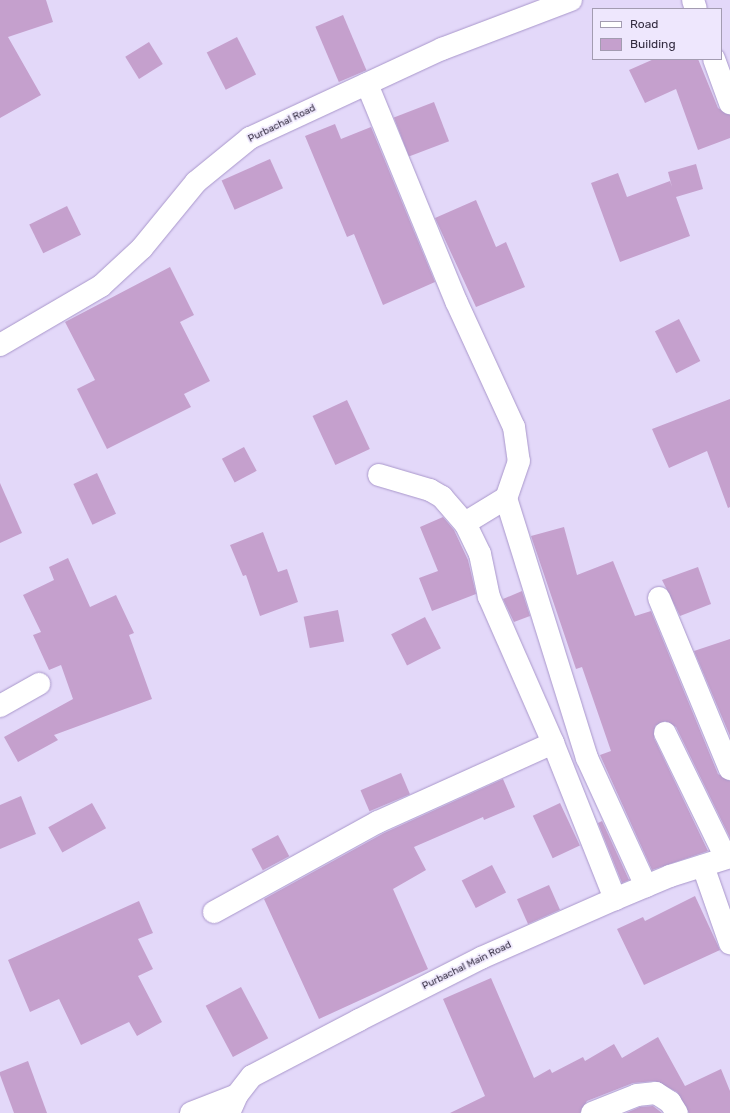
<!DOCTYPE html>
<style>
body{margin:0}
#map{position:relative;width:730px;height:1113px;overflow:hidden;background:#e3d8f9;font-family:Rubik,sans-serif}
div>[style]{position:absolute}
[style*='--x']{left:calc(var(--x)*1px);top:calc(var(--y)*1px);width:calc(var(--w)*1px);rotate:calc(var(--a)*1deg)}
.building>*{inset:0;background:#c5a0cd;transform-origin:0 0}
.roads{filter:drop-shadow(0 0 1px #a997cb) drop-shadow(0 0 1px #a997cb)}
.minor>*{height:22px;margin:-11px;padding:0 11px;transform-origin:11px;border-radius:11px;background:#fff}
.tertiary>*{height:22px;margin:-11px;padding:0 11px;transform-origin:11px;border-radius:11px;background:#fff}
span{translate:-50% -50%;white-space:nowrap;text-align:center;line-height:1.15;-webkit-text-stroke:3.5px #eee7fd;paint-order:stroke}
.street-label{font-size:10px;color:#332c40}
.legend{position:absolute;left:592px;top:8px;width:130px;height:52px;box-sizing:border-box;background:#eee7fd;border:1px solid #a39cb1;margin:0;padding:5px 7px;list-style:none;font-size:12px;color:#332c40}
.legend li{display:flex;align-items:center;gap:8px;height:20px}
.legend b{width:20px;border:1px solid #a39cb1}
</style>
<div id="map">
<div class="building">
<i style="clip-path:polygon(0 0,46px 0,53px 22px,8px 37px,41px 95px,0 118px)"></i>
<i style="left:343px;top:15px;width:60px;height:30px;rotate:67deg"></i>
<i style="left:237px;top:37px;width:42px;height:34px;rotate:63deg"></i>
<i style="left:149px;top:42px;width:26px;height:28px;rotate:58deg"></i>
<i style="clip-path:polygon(654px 59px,698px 59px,718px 108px,730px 115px,730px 138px,698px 150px,676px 89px,645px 103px,629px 70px)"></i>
<i style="left:434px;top:102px;width:42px;height:43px;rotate:69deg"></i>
<i style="clip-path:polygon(335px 124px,341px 139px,371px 127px,435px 282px,383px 305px,354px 234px,347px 237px,305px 136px)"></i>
<i style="left:270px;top:159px;width:32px;height:53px;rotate:66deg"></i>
<i style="clip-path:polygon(696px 164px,703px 189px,676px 197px,690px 236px,620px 262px,591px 183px,618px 173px,627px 197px,670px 181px,672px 187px,668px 172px)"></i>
<i style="clip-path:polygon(476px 200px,496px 247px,506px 242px,525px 287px,476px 307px,435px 218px)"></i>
<i style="left:67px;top:206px;width:32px;height:42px;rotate:64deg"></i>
<i style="clip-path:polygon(170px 267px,194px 315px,180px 322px,210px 381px,184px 394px,191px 407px,107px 449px,77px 389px,95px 380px,65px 322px)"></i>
<i style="left:679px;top:319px;width:47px;height:27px;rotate:63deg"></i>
<i style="clip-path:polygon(730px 399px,730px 507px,728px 508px,707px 451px,669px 468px,652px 429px)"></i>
<i style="left:347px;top:400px;width:54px;height:38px;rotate:65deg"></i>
<i style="left:244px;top:447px;width:27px;height:25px;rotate:62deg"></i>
<i style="left:97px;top:473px;width:45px;height:26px;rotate:65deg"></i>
<i style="clip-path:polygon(0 483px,22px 533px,0 543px)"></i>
<i style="clip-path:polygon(443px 517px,454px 530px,468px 560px,476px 594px,432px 611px,419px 578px,438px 571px,420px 527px)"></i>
<i style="clip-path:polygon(564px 527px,577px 575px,613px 561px,635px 616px,651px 611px,718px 774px,730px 781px,730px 838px,676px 727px,665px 721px,655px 726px,654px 738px,708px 851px,652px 870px,600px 755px,611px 751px,582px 667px,576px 669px,531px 536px)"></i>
<i style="clip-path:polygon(263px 532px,278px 572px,287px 569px,298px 602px,260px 616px,246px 575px,243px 576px,230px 545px)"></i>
<i style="clip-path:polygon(68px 558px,90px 607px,116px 595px,134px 633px,129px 635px,152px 699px,54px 735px,58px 740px,18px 762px,4px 737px,73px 699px,61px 665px,49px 670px,33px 635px,41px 632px,23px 595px,54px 580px,49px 567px)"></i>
<i style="clip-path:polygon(698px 567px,711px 604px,680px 616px,662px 580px)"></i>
<i style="clip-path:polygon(522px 591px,530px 616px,514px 622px,503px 599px)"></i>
<i style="left:338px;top:610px;width:32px;height:35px;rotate:79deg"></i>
<i style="left:425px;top:617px;width:35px;height:38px;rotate:63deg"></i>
<i style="clip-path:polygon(730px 639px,730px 736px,694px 651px)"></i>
<i style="left:401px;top:773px;width:23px;height:44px;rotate:67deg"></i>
<i style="clip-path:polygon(503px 779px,515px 807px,484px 820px,483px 817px,414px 847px,426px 870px,393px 889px,428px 969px,319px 1019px,264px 899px,384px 833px)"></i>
<i style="clip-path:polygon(21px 796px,36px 834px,0 849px,0 805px)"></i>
<i style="left:92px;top:803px;width:29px;height:50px;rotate:61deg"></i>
<i style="left:560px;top:803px;width:47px;height:30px;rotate:65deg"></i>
<i style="clip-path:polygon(602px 821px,629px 880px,622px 883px,598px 823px)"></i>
<i style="left:278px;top:835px;width:24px;height:30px;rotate:62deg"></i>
<i style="left:492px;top:865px;width:31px;height:34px;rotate:63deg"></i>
<i style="left:549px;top:885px;width:27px;height:35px;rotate:66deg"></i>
<i style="clip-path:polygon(695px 896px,720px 950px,644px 985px,617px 929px,643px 917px,645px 921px)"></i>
<i style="clip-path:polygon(139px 901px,153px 933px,138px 939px,153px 969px,138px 976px,162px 1022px,137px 1036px,129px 1022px,81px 1045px,59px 999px,30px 1012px,8px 960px)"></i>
<i style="clip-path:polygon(491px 978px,534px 1078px,550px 1069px,552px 1073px,583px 1057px,585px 1061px,614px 1044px,622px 1058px,658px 1037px,685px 1086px,721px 1069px,730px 1091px,730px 1113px,689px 1113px,677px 1092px,655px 1081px,633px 1083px,587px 1101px,580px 1113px,450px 1113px,485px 1096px,443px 999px)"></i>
<i style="left:241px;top:987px;width:58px;height:40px;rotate:62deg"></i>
<i style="clip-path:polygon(28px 1061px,47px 1113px,14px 1113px,0 1075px,0 1072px)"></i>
<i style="clip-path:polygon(653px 1106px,662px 1113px,626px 1113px,640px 1107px)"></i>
</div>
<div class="roads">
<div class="minor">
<i style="--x:693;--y:0;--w:9;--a:72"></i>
<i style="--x:714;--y:59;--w:47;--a:70"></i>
<i style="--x:367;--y:84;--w:235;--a:67.7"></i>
<i style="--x:456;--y:301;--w:139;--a:65.3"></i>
<i style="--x:514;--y:427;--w:34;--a:82"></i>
<i style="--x:519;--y:461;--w:39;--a:109"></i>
<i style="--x:506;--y:498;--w:48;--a:148.6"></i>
<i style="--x:379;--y:475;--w:53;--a:16.4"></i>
<i style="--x:430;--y:490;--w:14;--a:30"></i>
<i style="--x:442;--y:497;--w:35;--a:49"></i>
<i style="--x:465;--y:523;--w:34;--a:64"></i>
<i style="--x:480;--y:554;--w:44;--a:78.2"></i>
<i style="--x:489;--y:597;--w:159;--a:66.3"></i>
<i style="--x:553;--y:743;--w:168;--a:68.3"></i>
<i style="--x:506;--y:498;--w:272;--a:72.7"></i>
<i style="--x:587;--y:758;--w:141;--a:65.3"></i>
<i style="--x:659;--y:598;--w:185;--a:67.5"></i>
<i style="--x:0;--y:706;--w:45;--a:-29.4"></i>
<i style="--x:665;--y:733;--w:139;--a:64"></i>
<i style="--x:703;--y:866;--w:82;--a:70.7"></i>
<i style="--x:214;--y:912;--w:187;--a:-28.8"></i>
<i style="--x:378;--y:822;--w:192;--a:-24.3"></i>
<i style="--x:191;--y:1113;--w:49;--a:-21.4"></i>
<i style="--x:592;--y:1113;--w:48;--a:-21.8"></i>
<i style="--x:637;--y:1095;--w:19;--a:-6"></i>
<i style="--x:656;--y:1093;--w:17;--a:33"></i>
<i style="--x:670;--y:1102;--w:13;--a:58"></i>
</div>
<div class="tertiary">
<i style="--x:0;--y:345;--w:117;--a:-30.3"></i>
<i style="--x:101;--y:286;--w:56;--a:-42.8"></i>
<i style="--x:142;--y:248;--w:85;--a:-50.7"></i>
<i style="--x:196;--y:182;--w:70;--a:-39.2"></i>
<i style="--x:250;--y:138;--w:212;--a:-24.9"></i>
<i style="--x:442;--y:49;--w:138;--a:-20.8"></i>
<i style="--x:229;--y:1113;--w:20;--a:-66"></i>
<i style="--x:237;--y:1095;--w:24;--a:-52"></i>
<i style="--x:252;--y:1076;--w:121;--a:-27.6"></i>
<i style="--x:359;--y:1020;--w:137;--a:-26.9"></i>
<i style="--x:481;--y:958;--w:146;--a:-23.8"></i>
<i style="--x:615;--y:899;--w:60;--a:-22.7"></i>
<i style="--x:670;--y:876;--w:63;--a:-17.6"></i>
</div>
</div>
<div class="street-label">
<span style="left:282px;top:124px;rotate:-26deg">Purbachal Road</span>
<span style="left:467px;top:966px;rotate:-26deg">Purbachal Main Road</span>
</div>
<ul class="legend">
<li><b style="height:5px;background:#fff"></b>Road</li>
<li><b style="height:11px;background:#c5a0cd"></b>Building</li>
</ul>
</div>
